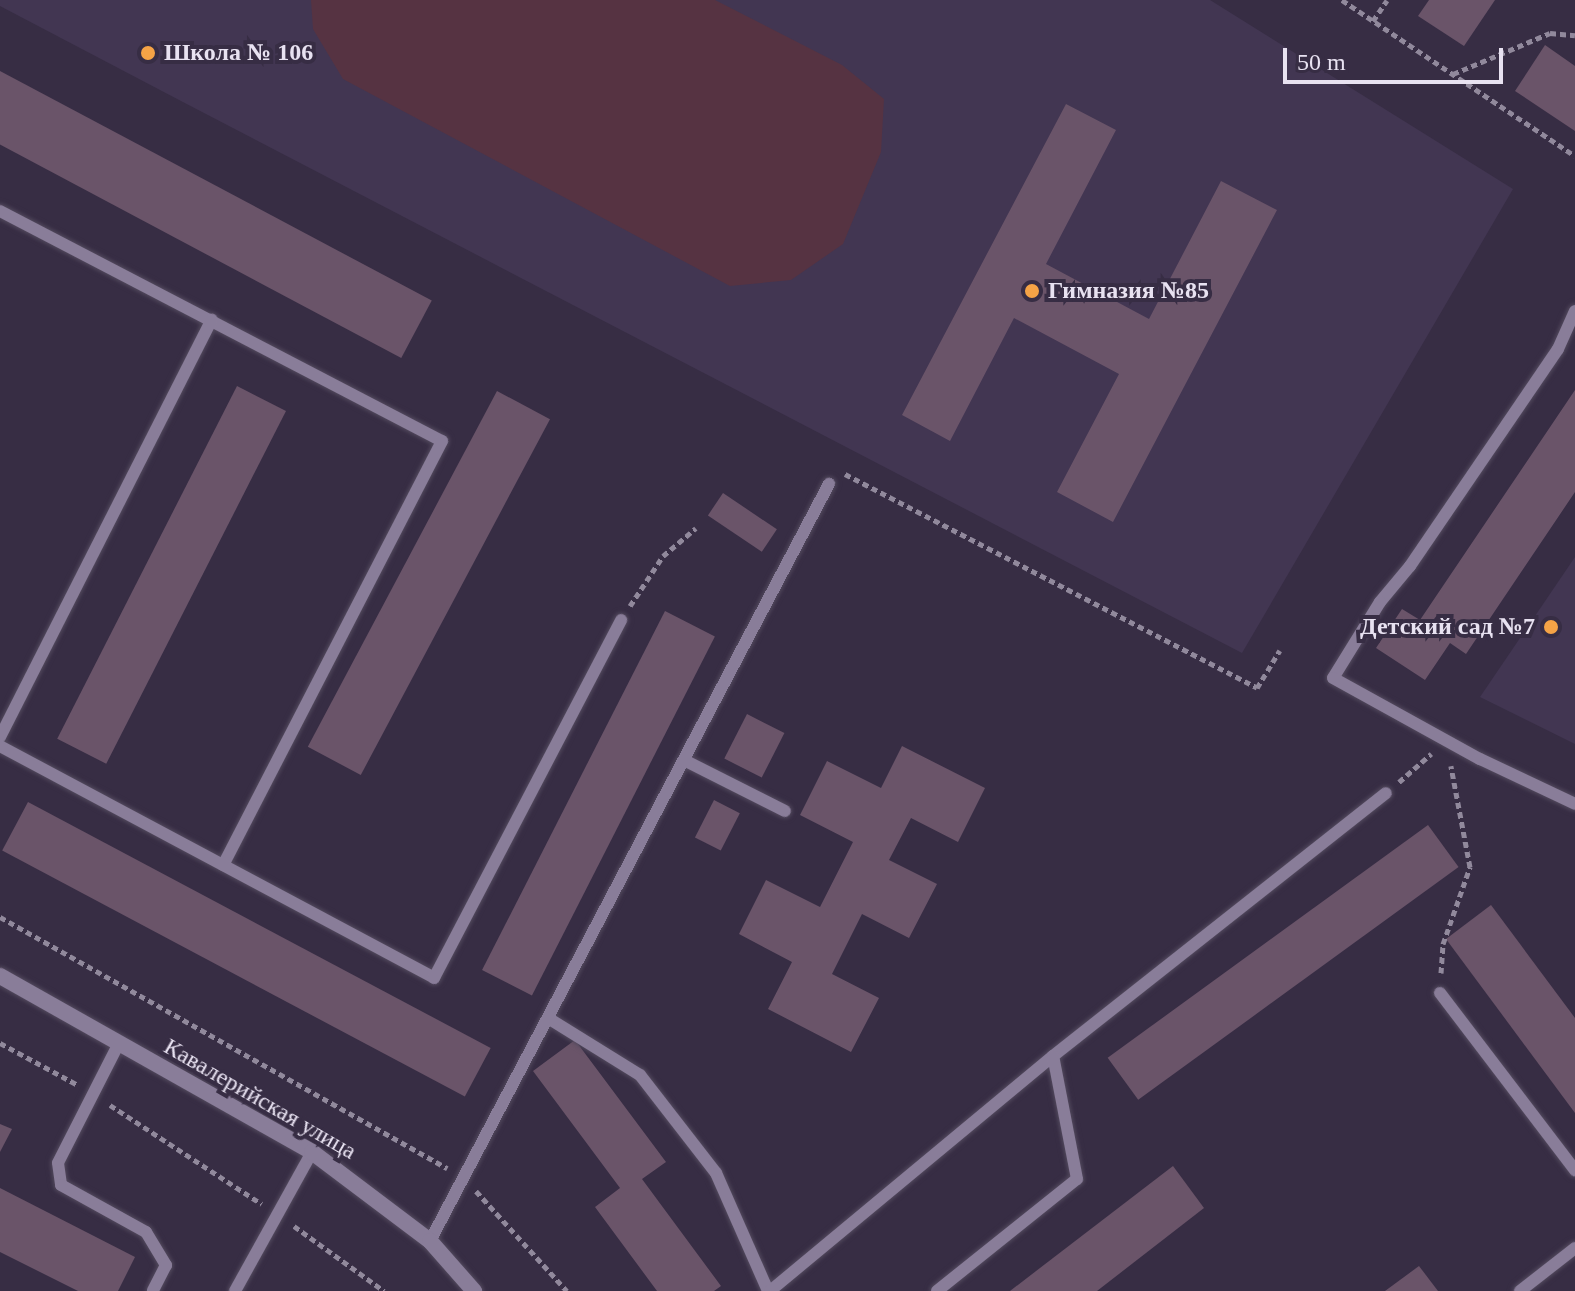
<!DOCTYPE html>
<meta charset="utf-8">
<style>
body{margin:0}
#map{position:relative;width:1575px;height:1291px;overflow:hidden;background:#372d44;font-family:Georgia,serif}
div>[style]{position:absolute}
[style*='--x']{left:calc(var(--x)*1px);top:calc(var(--y)*1px);width:calc(var(--w)*1px);rotate:calc(var(--a)*1deg)}
.built>*{inset:0;background:#423652}
.green>*{inset:0;background:#563342}
.building>*{inset:0;background:#6a5469;transform-origin:0 0}
.path>*{height:5px;margin-top:-2.5px;transform-origin:0;background:repeating-linear-gradient(90deg,#91899c 0 6px,transparent 0 10px)}
.roads{filter:drop-shadow(0 0 2px #534a5e) drop-shadow(0 0 2px #534a5e)}
.lane>*{height:12px;margin:-6px;padding:0 6px;transform-origin:6px;border-radius:6px;background:#897d99}
.street>*{height:16px;margin:-8px;padding:0 8px;transform-origin:8px;border-radius:8px;background:#897d99}
.dots>*{width:22px;height:22px;translate:-50% -50%;box-sizing:border-box;border:4px solid #372d44;border-radius:50%}
span{translate:-50% -50%;white-space:nowrap;text-align:center;line-height:1.15;-webkit-text-stroke:8px #372d44;paint-order:stroke}
.poi-label{font-size:24px;color:#e8e2f1;font-weight:700}
.left{translate:0 -50%;text-align:left}
.right{translate:-100% -50%;text-align:right}
.street-label{font-size:24px;color:#e8e2f1}
.scale{position:absolute;left:1283px;top:48px;width:220px;height:36px;box-sizing:border-box;border:4px solid #e8e2f1;border-top:0;padding-left:10px;font-size:24px;line-height:28px;white-space:nowrap;color:#e8e2f1;-webkit-text-stroke:6px #372d44;paint-order:stroke}
</style>
<div id="map">
<div class="built">
<i style="clip-path:polygon(0 0,1210px 0,1513px 189px,1242px 653px,181px 101px,0 6px)"></i>
<i style="clip-path:polygon(1575px 557px,1575px 744px,1480px 697px)"></i>
</div>
<div class="green">
<i style="clip-path:polygon(311px 0,715px 0,842px 65px,884px 99px,881px 152px,843px 244px,791px 280px,730px 286px,343px 79px,313px 29px)"></i>
</div>
<div class="building">
<i style="clip-path:polygon(1429px 0,1495px 0,1464px 46px,1418px 16px)"></i>
<i style="clip-path:polygon(1545px 45px,1575px 66px,1575px 131px,1515px 91px)"></i>
<i style="left:0;top:71px;width:489px;height:65px;rotate:28deg"></i>
<i style="clip-path:polygon(1066px 104px,1116px 130px,1046px 264px,1149px 319px,1221px 181px,1277px 210px,1113px 522px,1057px 492px,1119px 374px,1014px 318px,950px 441px,902px 415px)"></i>
<i style="left:237px;top:386px;width:55px;height:396px;rotate:27deg"></i>
<i style="clip-path:polygon(1575px 390px,1575px 492px,1466px 654px,1450px 643px,1425px 680px,1376px 648px,1402px 609px,1420px 620px)"></i>
<i style="left:497px;top:391px;width:60px;height:403px;rotate:28deg"></i>
<i style="left:723px;top:493px;width:65px;height:27px;rotate:34deg"></i>
<i style="left:665px;top:611px;width:56px;height:403px;rotate:27deg"></i>
<i style="left:747px;top:714px;width:42px;height:50px;rotate:27deg"></i>
<i style="clip-path:polygon(902px 746px,985px 788px,958px 842px,911px 818px,889px 860px,937px 884px,909px 938px,862px 914px,832px 974px,879px 998px,851px 1052px,768px 1009px,792px 962px,739px 934px,766px 880px,820px 907px,853px 842px,800px 815px,827px 761px,881px 788px)"></i>
<i style="left:714px;top:800px;width:29px;height:42px;rotate:27deg"></i>
<i style="left:28px;top:802px;width:524px;height:55px;rotate:28deg"></i>
<i style="left:1428px;top:825px;width:52px;height:396px;rotate:54deg"></i>
<i style="clip-path:polygon(1491px 905px,1575px 1018px,1575px 1113px,1446px 939px)"></i>
<i style="clip-path:polygon(575px 1040px,666px 1162px,642px 1179px,721px 1286px,714px 1291px,657px 1291px,595px 1207px,620px 1188px,533px 1071px)"></i>
<i style="clip-path:polygon(0 1124px,12px 1129px,0 1152px)"></i>
<i style="clip-path:polygon(1173px 1166px,1204px 1208px,1097px 1291px,1010px 1291px)"></i>
<i style="clip-path:polygon(0 1188px,135px 1257px,118px 1291px,78px 1291px,0 1252px)"></i>
<i style="clip-path:polygon(1419px 1266px,1438px 1291px,1385px 1291px)"></i>
</div>
<div class="path">
<i style="--x:1342;--y:0;--w:280;--a:33.8"></i>
<i style="--x:1373;--y:21;--w:25;--a:-56"></i>
<i style="--x:1453;--y:74;--w:105;--a:-22.9"></i>
<i style="--x:1550;--y:33;--w:25;--a:5"></i>
<i style="--x:845;--y:474;--w:464;--a:27.4"></i>
<i style="--x:1257;--y:688;--w:44;--a:-58.8"></i>
<i style="--x:630;--y:606;--w:60;--a:-56.6"></i>
<i style="--x:663;--y:556;--w:43;--a:-40.3"></i>
<i style="--x:1399;--y:782;--w:43;--a:-41.2"></i>
<i style="--x:0;--y:917;--w:513;--a:29.32"></i>
<i style="--x:1441;--y:973;--w:29;--a:-86"></i>
<i style="--x:1443;--y:944;--w:82;--a:-70.7"></i>
<i style="--x:1470;--y:867;--w:103;--a:-100.7"></i>
<i style="--x:0;--y:1043;--w:89;--a:28.3"></i>
<i style="--x:110;--y:1105;--w:181;--a:33.1"></i>
<i style="--x:476;--y:1191;--w:135;--a:47.7"></i>
<i style="--x:294;--y:1226;--w:111;--a:35.8"></i>
</div>
<div class="roads">
<div class="lane">
<i style="--x:0;--y:211;--w:498;--a:27.5"></i>
<i style="--x:442;--y:441;--w:477;--a:117.3"></i>
<i style="--x:1575;--y:311;--w:42;--a:114.1"></i>
<i style="--x:1558;--y:349;--w:263;--a:124.3"></i>
<i style="--x:1410;--y:566;--w:47;--a:129.8"></i>
<i style="--x:1380;--y:602;--w:89;--a:121.7"></i>
<i style="--x:1333;--y:678;--w:168;--a:28.9"></i>
<i style="--x:1480;--y:759;--w:105;--a:25.3"></i>
<i style="--x:0;--y:737;--w:468;--a:-63.1"></i>
<i style="--x:0;--y:746;--w:492;--a:28.1"></i>
<i style="--x:434;--y:978;--w:404;--a:-62.4"></i>
<i style="--x:684;--y:760;--w:113;--a:26.8"></i>
<i style="--x:1440;--y:993;--w:223;--a:52.7"></i>
<i style="--x:548;--y:1018;--w:108;--a:31.8"></i>
<i style="--x:640;--y:1075;--w:124;--a:52.2"></i>
<i style="--x:716;--y:1173;--w:129;--a:66.2"></i>
<i style="--x:118;--y:1045;--w:132;--a:117"></i>
<i style="--x:58;--y:1163;--w:22;--a:82"></i>
<i style="--x:61;--y:1185;--w:97;--a:28.9"></i>
<i style="--x:146;--y:1232;--w:39;--a:59"></i>
<i style="--x:166;--y:1265;--w:29;--a:117"></i>
<i style="--x:430;--y:1241;--w:856;--a:-62.21"></i>
<i style="--x:235;--y:1291;--w:159;--a:-61"></i>
<i style="--x:770;--y:1291;--w:368;--a:-39.7"></i>
<i style="--x:1053;--y:1056;--w:424;--a:-38.3"></i>
<i style="--x:937;--y:1291;--w:179;--a:-38.7"></i>
<i style="--x:1077;--y:1179;--w:125;--a:-101"></i>
<i style="--x:1520;--y:1291;--w:70;--a:-38"></i>
</div>
<div class="street">
<i style="--x:0;--y:976;--w:358;--a:29.4"></i>
<i style="--x:312;--y:1152;--w:148;--a:37"></i>
<i style="--x:430;--y:1241;--w:67;--a:48.7"></i>
</div>
</div>
<div class="dots">
<i style="left:148px;top:53px;background:#f5a346"></i>
<i style="left:1032px;top:291px;background:#f5a346"></i>
<i style="left:1551px;top:627px;background:#f5a346"></i>
</div>
<div class="poi-label">
<span class="left" style="left:164px;top:53px">Школа № 106</span>
<span class="left" style="left:1048px;top:291px">Гимназия №85</span>
<span class="right" style="left:1535px;top:627px">Детский сад №7</span>
</div>
<div class="street-label">
<span style="left:260px;top:1099px;rotate:30deg">Кавалерийская улица</span>
</div>
<div class="scale">50 m</div>
</div>
